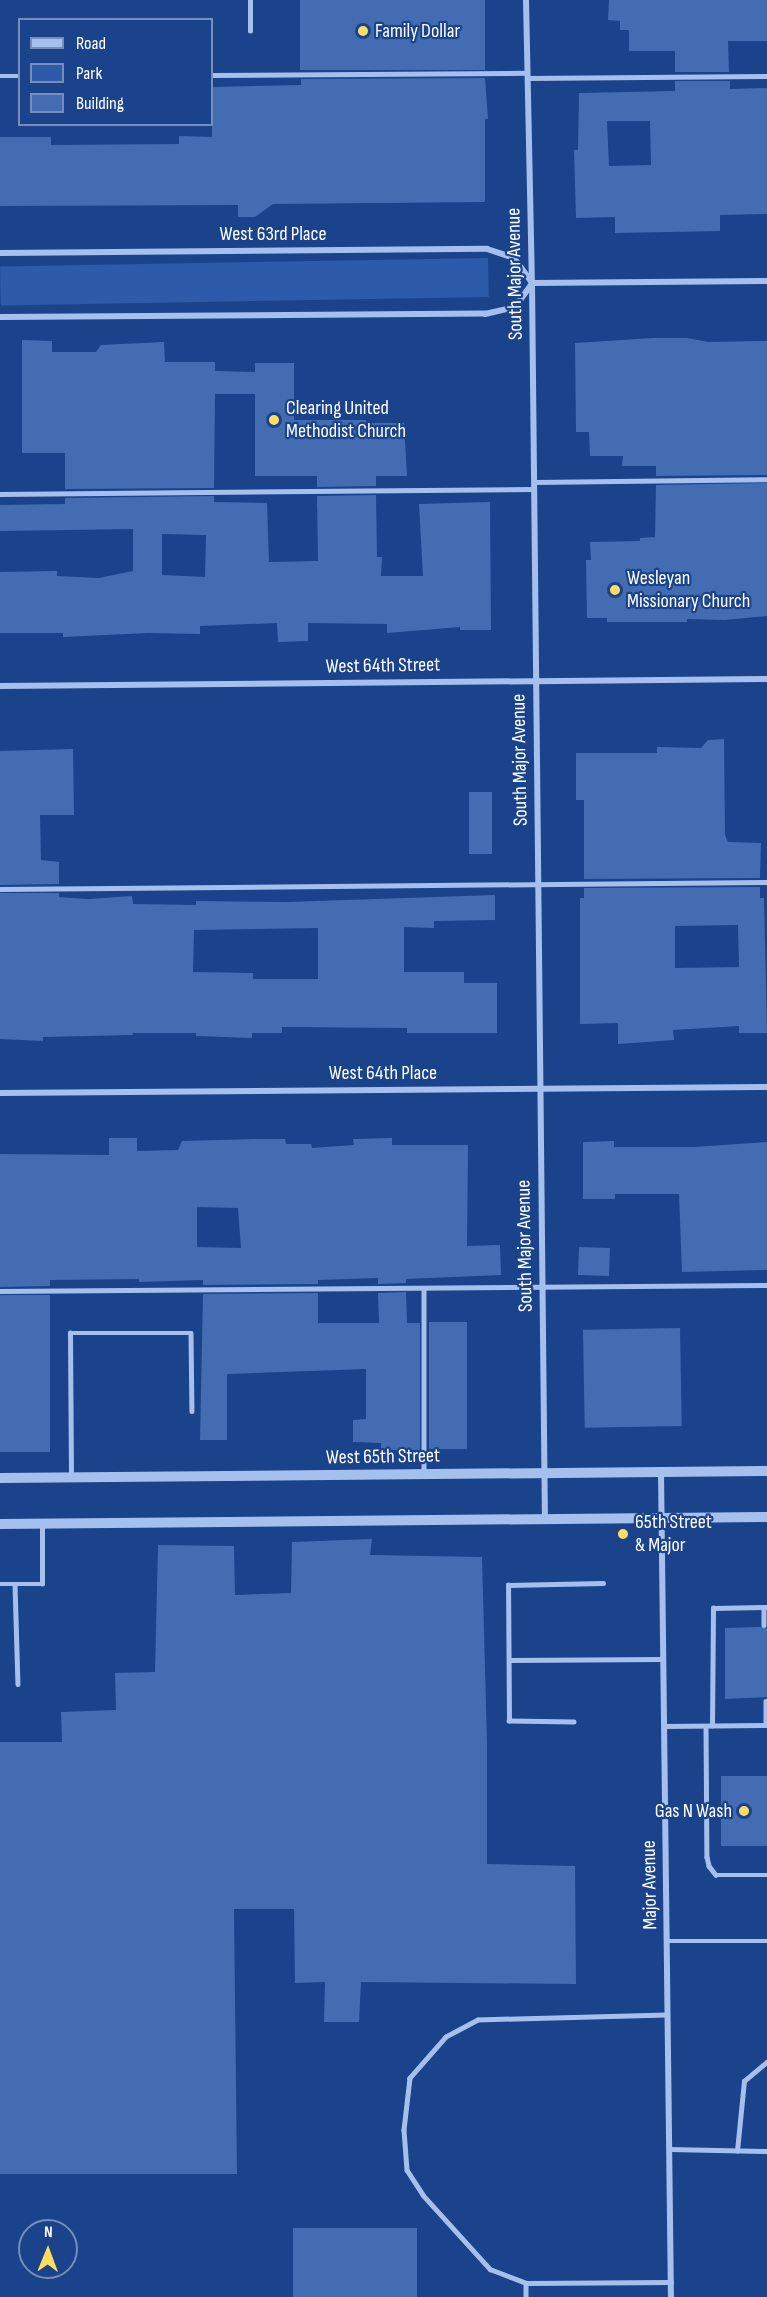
<!DOCTYPE html>
<style>
body{margin:0}
#map{position:relative;width:767px;height:2297px;overflow:hidden;background:#1a438b;font-family:"Sofia Sans Condensed",sans-serif}
div>[style]{position:absolute}
[style*='--x']{left:calc(var(--x)*1px);top:calc(var(--y)*1px);width:calc(var(--w)*1px);rotate:calc(var(--a)*1deg)}
.green>*{inset:0;background:#2d5ba9;transform-origin:0 0}
.building>*{inset:0;background:#436cb3;transform-origin:0 0}
.service>*{height:4.5px;margin:-2.25px;padding:0 2.25px;transform-origin:2.25px;border-radius:2.25px;background:#a5c0ed}
.minor>*{height:6px;margin:-3px;padding:0 3px;transform-origin:3px;border-radius:3px;background:#a5c0ed}
.tertiary>*{height:10px;margin:-5px;padding:0 5px;transform-origin:5px;border-radius:5px;background:#a5c0ed}
.dots>*{width:16px;height:16px;translate:-50% -50%;box-sizing:border-box;border:3px solid #1a438b;border-radius:50%}
span{translate:-50% -50%;white-space:nowrap;text-align:center;line-height:1.15;-webkit-text-stroke:4.5px #1a438b;paint-order:stroke}
.poi-label{font-size:20px;color:#fff}
.left{translate:0 -50%;text-align:left}
.right{translate:-100% -50%;text-align:right}
.street-label{font-size:20px;color:#fff}
.legend{position:absolute;left:18px;top:18px;width:195px;height:108px;box-sizing:border-box;background:#1a438b;border:2px solid #768eb9;margin:0;padding:8px 10px;list-style:none;font-size:18px;color:#fff}
.legend li{display:flex;align-items:center;gap:12px;height:30px}
.legend b{width:30px;border:2px solid #768eb9}
.north{position:absolute;left:18px;top:2219px;width:60px;height:60px;box-sizing:border-box;background:#1a438b;border:2px solid #768eb9;border-radius:50%;rotate:1deg;font-size:16px;font-weight:700;line-height:24px;text-align:center;color:#fff}
.north::after{content:'';display:block;margin:auto;width:21px;height:27px;background:#ffdd61;clip-path:polygon(50% 0,100% 100%,50% 72%,0 100%)}
</style>
<div id="map">
<div class="green">
<i style="left:488px;top:258px;width:39px;height:488px;rotate:89deg"></i>
</div>
<div class="building">
<i style="left:300px;top:0;width:185px;height:70px"></i>
<i style="clip-path:polygon(609px 0,767px 0,767px 41px,728px 41px,729px 72px,675px 72px,675px 51px,629px 51px,629px 30px,620px 30px,620px 21px,608px 20px)"></i>
<i style="clip-path:polygon(485px 78px,488px 119px,485px 119px,485px 202px,273px 204px,255px 217px,238px 217px,238px 205px,0 206px,0 137px,51px 137px,51px 145px,179px 144px,179px 136px,212px 137px,212px 87px,301px 85px,301px 79px)"></i>
<i style="clip-path:polygon(evenodd,675px 81px,730px 81px,730px 89px,767px 88px,767px 214px,720px 215px,720px 231px,615px 233px,615px 217px,576px 218px,574px 150px,578px 150px,579px 93px,675px 91px,675px 81px,607px 121px,650px 121px,651px 165px,609px 166px,607px 121px)"></i>
<i style="clip-path:polygon(653px 338px,687px 338px,708px 342px,767px 341px,767px 475px,656px 476px,656px 466px,622px 466px,623px 456px,590px 456px,589px 432px,576px 432px,575px 343px)"></i>
<i style="clip-path:polygon(22px 340px,52px 341px,52px 352px,96px 352px,101px 345px,164px 342px,165px 362px,215px 362px,215px 371px,255px 372px,255px 363px,294px 363px,294px 420px,366px 420px,366px 423px,404px 423px,407px 476px,376px 476px,376px 486px,317px 487px,317px 476px,255px 476px,255px 394px,215px 394px,214px 488px,65px 489px,65px 453px,22px 453px)"></i>
<i style="clip-path:polygon(767px 483px,767px 616px,725px 620px,687px 619px,687px 622px,607px 622px,607px 618px,587px 618px,586px 560px,591px 560px,590px 542px,640px 541px,640px 538px,655px 537px,656px 485px)"></i>
<i style="clip-path:polygon(evenodd,376px 495px,377px 557px,382px 557px,381px 576px,423px 576px,419px 504px,490px 502px,491px 630px,460px 630px,460px 627px,387px 633px,387px 624px,308px 623px,308px 641px,278px 642px,277px 623px,200px 626px,200px 634px,148px 633px,63px 637px,63px 633px,0 633px,0 572px,57px 571px,57px 576px,99px 578px,133px 571px,133px 529px,0 531px,0 505px,65px 504px,65px 498px,214px 496px,214px 502px,267px 503px,269px 562px,318px 561px,317px 496px,376px 495px,162px 534px,206px 535px,205px 577px,162px 575px,162px 534px)"></i>
<i style="clip-path:polygon(724px 739px,725px 835px,728px 842px,761px 843px,760px 878px,584px 879px,584px 800px,576px 800px,576px 753px,657px 753px,657px 747px,701px 748px,708px 740px)"></i>
<i style="clip-path:polygon(73px 749px,74px 815px,40px 815px,41px 860px,59px 862px,59px 884px,0 885px,0 751px)"></i>
<i style="left:469px;top:792px;width:23px;height:62px"></i>
<i style="clip-path:polygon(evenodd,760px 887px,760px 898px,764px 898px,767px 1033px,739px 1033px,739px 1026px,673px 1030px,674px 1040px,618px 1044px,618px 1023px,580px 1024px,580px 898px,584px 898px,584px 888px,760px 887px,738px 925px,739px 967px,675px 968px,675px 926px,738px 925px)"></i>
<i style="clip-path:polygon(evenodd,0 893px,59px 893px,59px 897px,88px 899px,132px 896px,133px 904px,196px 905px,196px 901px,287px 902px,495px 895px,495px 920px,434px 921px,434px 928px,404px 927px,404px 972px,464px 972px,464px 983px,497px 983px,497px 1033px,407px 1033px,407px 1028px,282px 1027px,282px 1033px,252px 1033px,252px 1038px,196px 1036px,196px 1033px,133px 1033px,133px 1035px,43px 1037px,43px 1041px,0 1039px,0 893px,318px 928px,318px 979px,253px 979px,253px 973px,193px 972px,194px 930px,318px 928px)"></i>
<i style="clip-path:polygon(evenodd,109px 1138px,137px 1138px,137px 1151px,178px 1150px,182px 1141px,258px 1139px,285px 1139px,286px 1144px,311px 1144px,312px 1148px,354px 1145px,353px 1139px,392px 1138px,392px 1145px,468px 1145px,467px 1246px,500px 1245px,501px 1275px,406px 1279px,406px 1283px,378px 1284px,378px 1278px,318px 1280px,318px 1284px,203px 1285px,203px 1280px,139px 1282px,139px 1279px,50px 1280px,50px 1286px,0 1287px,0 1154px,109px 1155px,109px 1138px,197px 1207px,238px 1208px,241px 1248px,197px 1247px,197px 1207px)"></i>
<i style="clip-path:polygon(614px 1141px,614px 1147px,694px 1147px,767px 1142px,767px 1270px,682px 1272px,679px 1194px,615px 1194px,615px 1199px,583px 1199px,583px 1142px)"></i>
<i style="left:579px;top:1247px;width:31px;height:28px;rotate:2deg"></i>
<i style="clip-path:polygon(406px 1292px,407px 1323px,420px 1323px,420px 1450px,381px 1450px,381px 1443px,353px 1442px,353px 1420px,366px 1419px,366px 1369px,227px 1374px,227px 1440px,200px 1440px,203px 1294px,318px 1293px,318px 1323px,379px 1323px,378px 1293px)"></i>
<i style="left:0;top:1295px;width:50px;height:157px"></i>
<i style="left:429px;top:1322px;width:38px;height:127px"></i>
<i style="left:680px;top:1328px;width:98px;height:97px;rotate:89deg"></i>
<i style="clip-path:polygon(372px 1539px,370px 1555px,482px 1557px,487px 1743px,487px 1864px,575px 1866px,576px 1984px,361px 1982px,359px 2022px,324px 2022px,325px 1982px,295px 1983px,294px 1909px,234px 1909px,237px 2174px,0 2174px,0 1742px,62px 1742px,61px 1712px,116px 1710px,115px 1673px,155px 1672px,158px 1545px,234px 1546px,235px 1595px,291px 1593px,292px 1542px)"></i>
<i style="clip-path:polygon(760px 1627px,767px 1628px,767px 1697px,725px 1699px,725px 1628px)"></i>
<i style="left:767px;top:1776px;width:70px;height:46px;rotate:90deg"></i>
<i style="left:293px;top:2228px;width:124px;height:69px"></i>
</div>
<div class="service">
<i style="--x:250;--y:31;--w:31;--a:-90"></i>
<i style="--x:212;--y:75;--w:315;--a:-0.4"></i>
<i style="--x:0;--y:76;--w:20;--a:0"></i>
<i style="--x:527;--y:78;--w:240;--a:-0.5"></i>
<i style="--x:534;--y:482;--w:233;--a:-0.7"></i>
<i style="--x:0;--y:494;--w:534;--a:-0.54"></i>
<i style="--x:0;--y:889;--w:767;--a:-0.52"></i>
<i style="--x:424;--y:1289;--w:185;--a:90"></i>
<i style="--x:0;--y:1291;--w:767;--a:-0.45"></i>
<i style="--x:71;--y:1478;--w:145;--a:-90.4"></i>
<i style="--x:70;--y:1333;--w:121;--a:0"></i>
<i style="--x:191;--y:1333;--w:78;--a:89.3"></i>
<i style="--x:0;--y:1584;--w:42;--a:0"></i>
<i style="--x:42;--y:1584;--w:60;--a:-90"></i>
<i style="--x:15;--y:1584;--w:100;--a:88.3"></i>
<i style="--x:764;--y:1607;--w:18;--a:90"></i>
<i style="--x:509;--y:1660;--w:154;--a:-0.4"></i>
<i style="--x:766;--y:1701;--w:24;--a:90"></i>
<i style="--x:574;--y:1722;--w:65;--a:-179.1"></i>
<i style="--x:509;--y:1721;--w:136;--a:-90.4"></i>
<i style="--x:508;--y:1585;--w:95;--a:-1.2"></i>
<i style="--x:664;--y:1726;--w:103;--a:-0.6"></i>
<i style="--x:706;--y:1726;--w:131;--a:89.6"></i>
<i style="--x:707;--y:1857;--w:9;--a:77"></i>
<i style="--x:709;--y:1866;--w:11;--a:52"></i>
<i style="--x:716;--y:1875;--w:51;--a:0"></i>
<i style="--x:712;--y:1726;--w:118;--a:-89.5"></i>
<i style="--x:713;--y:1608;--w:54;--a:-1.1"></i>
<i style="--x:667;--y:1941;--w:100;--a:0"></i>
<i style="--x:667;--y:2015;--w:189;--a:178.5"></i>
<i style="--x:478;--y:2020;--w:36;--a:152"></i>
<i style="--x:446;--y:2037;--w:55;--a:131.3"></i>
<i style="--x:410;--y:2078;--w:52;--a:96.6"></i>
<i style="--x:404;--y:2130;--w:40;--a:85.7"></i>
<i style="--x:407;--y:2170;--w:30;--a:57"></i>
<i style="--x:423;--y:2195;--w:100;--a:47.8"></i>
<i style="--x:490;--y:2269;--w:39;--a:21"></i>
<i style="--x:526;--y:2283;--w:145;--a:-0.4"></i>
<i style="--x:669;--y:2149;--w:98;--a:1.2"></i>
<i style="--x:737;--y:2151;--w:70;--a:-84.3"></i>
<i style="--x:744;--y:2081;--w:30;--a:-40"></i>
<i style="--x:526;--y:2283;--w:14;--a:90"></i>
</div>
<div class="minor">
<i style="--x:526;--y:0;--w:283;--a:88.8"></i>
<i style="--x:532;--y:283;--w:1236;--a:89.4"></i>
<i style="--x:0;--y:253;--w:487;--a:-0.5"></i>
<i style="--x:487;--y:249;--w:28;--a:18"></i>
<i style="--x:514;--y:258;--w:31;--a:54"></i>
<i style="--x:532;--y:283;--w:235;--a:-0.5"></i>
<i style="--x:0;--y:317;--w:485;--a:-0.4"></i>
<i style="--x:485;--y:314;--w:31;--a:-13"></i>
<i style="--x:515;--y:307;--w:29;--a:-54"></i>
<i style="--x:0;--y:686;--w:767;--a:-0.52"></i>
<i style="--x:0;--y:1093;--w:767;--a:-0.45"></i>
<i style="--x:661;--y:1472;--w:825;--a:89.31"></i>
</div>
<div class="tertiary">
<i style="--x:0;--y:1478;--w:767;--a:-0.52"></i>
<i style="--x:0;--y:1524;--w:767;--a:-0.52"></i>
</div>
<div class="dots">
<i style="left:363px;top:31px;background:#ffdd61"></i>
<i style="left:274px;top:420px;background:#ffdd61"></i>
<i style="left:615px;top:590px;background:#ffdd61"></i>
<i style="left:623px;top:1534px;background:#ffdd61"></i>
<i style="left:744px;top:1811px;background:#ffdd61"></i>
</div>
<div class="poi-label">
<span class="left" style="left:375px;top:31px">Family Dollar</span>
<span class="left" style="left:286px;top:420px">Clearing United<br>Methodist Church</span>
<span class="left" style="left:627px;top:590px">Wesleyan<br>Missionary Church</span>
<span class="left" style="left:635px;top:1534px">65th Street<br>&amp; Major</span>
<span class="right" style="left:732px;top:1811px">Gas N Wash</span>
</div>
<div class="street-label">
<span style="left:273px;top:234px">West 63rd Place</span>
<span style="left:515px;top:274px;rotate:-91deg">South Major Avenue</span>
<span style="left:383px;top:666px;rotate:-1deg">West 64th Street</span>
<span style="left:520px;top:760px;rotate:-91deg">South Major Avenue</span>
<span style="left:383px;top:1073px">West 64th Place</span>
<span style="left:525px;top:1246px;rotate:-91deg">South Major Avenue</span>
<span style="left:383px;top:1457px;rotate:-1deg">West 65th Street</span>
<span style="left:650px;top:1885px;rotate:-91deg">Major Avenue</span>
</div>
<ul class="legend">
<li><b style="height:8px;background:#a5c0ed"></b>Road</li>
<li><b style="height:16px;background:#2d5ba9"></b>Park</li>
<li><b style="height:16px;background:#436cb3"></b>Building</li>
</ul>
<div class="north">N</div>
</div>
